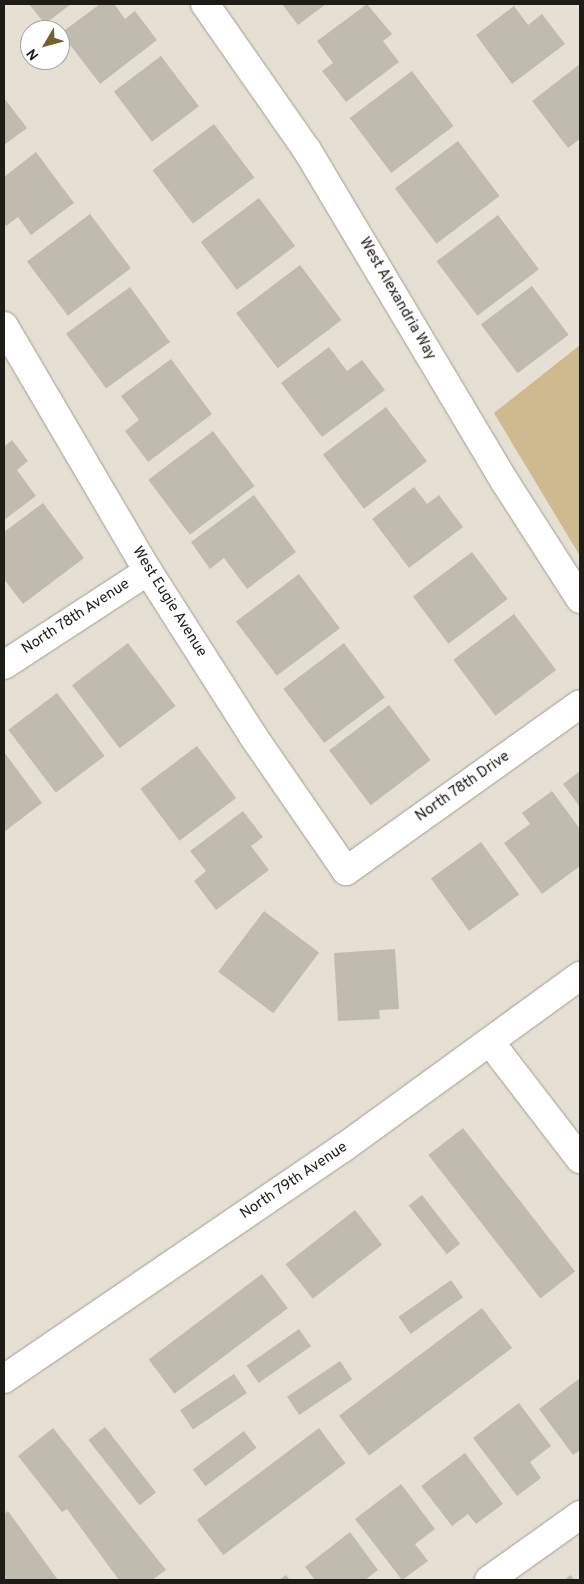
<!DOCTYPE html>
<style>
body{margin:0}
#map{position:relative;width:584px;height:1584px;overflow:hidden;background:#e6e0d4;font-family:Overpass,sans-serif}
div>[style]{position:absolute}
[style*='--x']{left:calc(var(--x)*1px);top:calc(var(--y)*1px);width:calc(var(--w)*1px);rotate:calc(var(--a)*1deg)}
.green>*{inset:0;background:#ceba8e}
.building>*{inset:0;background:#c0bbaf;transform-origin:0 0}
.roads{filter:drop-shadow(0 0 1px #a19c91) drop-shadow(0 0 1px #a19c91)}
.street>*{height:28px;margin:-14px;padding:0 14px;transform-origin:14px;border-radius:14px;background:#fff}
.secondary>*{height:28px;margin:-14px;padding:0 14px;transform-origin:14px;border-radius:14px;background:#fff}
span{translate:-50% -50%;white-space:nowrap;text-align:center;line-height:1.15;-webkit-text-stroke:4px #fff;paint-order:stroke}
.street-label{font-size:15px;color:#1e1c17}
.frame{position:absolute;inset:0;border:5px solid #1e1c17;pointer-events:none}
.north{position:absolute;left:20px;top:20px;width:50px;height:50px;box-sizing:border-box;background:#fff;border:1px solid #a5a4a2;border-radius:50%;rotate:233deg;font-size:14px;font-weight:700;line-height:20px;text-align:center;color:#1e1c17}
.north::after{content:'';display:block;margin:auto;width:18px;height:22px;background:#756030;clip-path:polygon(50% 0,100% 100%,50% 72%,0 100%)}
</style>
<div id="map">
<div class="green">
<i style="clip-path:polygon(580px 345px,580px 556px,494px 413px)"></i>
</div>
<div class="building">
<i style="clip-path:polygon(29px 4px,71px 4px,45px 24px)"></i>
<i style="clip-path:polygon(100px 4px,114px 4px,125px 19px,135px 11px,157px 40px,100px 84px,61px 33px)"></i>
<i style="clip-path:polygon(282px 4px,326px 4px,298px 25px)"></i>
<i style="clip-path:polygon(367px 4px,392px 34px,383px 41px,399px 62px,346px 102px,322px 71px,333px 63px,317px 41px)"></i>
<i style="clip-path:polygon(514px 6px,528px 25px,542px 14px,565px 44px,512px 84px,476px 35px)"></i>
<i style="left:161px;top:56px;width:63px;height:59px;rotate:53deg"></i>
<i style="clip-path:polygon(580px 64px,580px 139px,568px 148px,532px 101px)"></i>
<i style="left:412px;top:71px;width:69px;height:78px;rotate:53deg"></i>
<i style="clip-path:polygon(4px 98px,27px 128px,4px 145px)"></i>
<i style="left:214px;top:124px;width:67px;height:77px;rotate:53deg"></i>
<i style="left:458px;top:141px;width:69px;height:79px;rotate:53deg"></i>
<i style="clip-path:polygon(36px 152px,74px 203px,31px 235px,18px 217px,6px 226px,4px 222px,4px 177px)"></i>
<i style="left:259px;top:198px;width:60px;height:73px;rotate:53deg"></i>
<i style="left:90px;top:214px;width:68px;height:79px;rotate:53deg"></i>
<i style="left:498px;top:215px;width:68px;height:77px;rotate:53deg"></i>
<i style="left:300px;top:265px;width:69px;height:80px;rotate:53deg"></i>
<i style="left:532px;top:286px;width:61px;height:64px;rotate:53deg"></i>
<i style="left:130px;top:287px;width:68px;height:79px;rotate:54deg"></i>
<i style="clip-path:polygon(329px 347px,347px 371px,362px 360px,385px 390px,322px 437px,281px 383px)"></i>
<i style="clip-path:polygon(171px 359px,212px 414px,148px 462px,125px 431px,139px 420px,121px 396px)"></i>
<i style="left:386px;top:407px;width:68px;height:79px;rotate:53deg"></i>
<i style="left:213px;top:431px;width:69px;height:81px;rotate:53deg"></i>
<i style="clip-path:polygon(12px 440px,28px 461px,17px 470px,36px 496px,4px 520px,4px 447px)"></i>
<i style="clip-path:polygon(414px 487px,427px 504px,439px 495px,463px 527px,409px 568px,372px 519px)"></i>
<i style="clip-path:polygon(254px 495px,296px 552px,247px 589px,224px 558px,210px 569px,191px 542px)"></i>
<i style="clip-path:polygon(43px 503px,84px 558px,23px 604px,4px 579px,4px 532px)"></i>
<i style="left:472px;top:552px;width:59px;height:74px;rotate:53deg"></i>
<i style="left:299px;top:574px;width:68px;height:79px;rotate:53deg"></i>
<i style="left:514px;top:614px;width:70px;height:76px;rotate:53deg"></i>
<i style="left:128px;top:643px;width:79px;height:70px;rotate:53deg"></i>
<i style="left:344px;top:643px;width:68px;height:76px;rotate:53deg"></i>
<i style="left:57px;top:693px;width:79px;height:61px;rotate:53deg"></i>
<i style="left:389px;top:705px;width:69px;height:75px;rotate:53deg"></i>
<i style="left:197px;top:746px;width:65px;height:71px;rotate:53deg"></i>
<i style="clip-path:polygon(4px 752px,42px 803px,4px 832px)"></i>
<i style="clip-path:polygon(580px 771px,580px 807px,563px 784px)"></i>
<i style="clip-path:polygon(552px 791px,580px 829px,580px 866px,542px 894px,504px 843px,530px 824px,522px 813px)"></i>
<i style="clip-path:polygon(243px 811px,263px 837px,251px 846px,269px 870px,216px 910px,194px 881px,206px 871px,190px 851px)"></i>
<i style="left:481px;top:842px;width:65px;height:62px;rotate:54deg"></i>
<i style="left:264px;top:911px;width:69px;height:76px;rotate:37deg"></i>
<i style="clip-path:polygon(395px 949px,399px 1009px,379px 1010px,380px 1019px,338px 1021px,334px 953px)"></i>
<i style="left:463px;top:1128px;width:182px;height:44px;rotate:52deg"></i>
<i style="left:422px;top:1195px;width:62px;height:17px;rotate:52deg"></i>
<i style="left:355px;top:1210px;width:44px;height:88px;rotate:52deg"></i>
<i style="left:262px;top:1274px;width:43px;height:142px;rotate:53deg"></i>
<i style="left:451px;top:1280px;width:21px;height:64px;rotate:55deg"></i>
<i style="left:482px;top:1308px;width:50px;height:179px;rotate:53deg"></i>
<i style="left:299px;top:1329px;width:21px;height:64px;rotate:55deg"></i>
<i style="left:340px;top:1361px;width:22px;height:64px;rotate:56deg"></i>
<i style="left:234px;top:1374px;width:23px;height:65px;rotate:56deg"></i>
<i style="clip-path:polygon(580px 1378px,580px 1450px,573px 1455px,539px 1409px)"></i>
<i style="clip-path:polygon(519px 1403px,551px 1446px,530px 1462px,541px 1478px,517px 1496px,473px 1438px)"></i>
<i style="left:105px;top:1427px;width:83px;height:21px;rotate:52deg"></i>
<i style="clip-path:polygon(53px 1428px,166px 1570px,152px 1580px,119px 1580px,67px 1509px,62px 1512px,18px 1456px)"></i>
<i style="left:319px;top:1428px;width:44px;height:153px;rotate:53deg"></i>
<i style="left:244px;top:1431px;width:21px;height:64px;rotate:53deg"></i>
<i style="clip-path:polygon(465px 1453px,503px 1504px,476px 1524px,468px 1514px,452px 1526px,421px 1486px)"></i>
<i style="clip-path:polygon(401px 1484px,435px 1529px,415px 1544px,428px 1561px,402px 1580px,355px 1519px)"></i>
<i style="clip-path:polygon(8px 1511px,58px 1580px,4px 1580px,4px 1514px)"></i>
<i style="clip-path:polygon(350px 1532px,378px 1570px,365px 1580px,315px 1580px,305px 1567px)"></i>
<i style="clip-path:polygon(286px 1575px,290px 1580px,279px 1580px)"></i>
<i style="clip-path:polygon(571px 1575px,574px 1580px,564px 1580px)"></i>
</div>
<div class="roads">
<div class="street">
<i style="--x:205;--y:4;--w:178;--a:55.1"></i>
<i style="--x:307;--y:150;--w:387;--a:59.2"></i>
<i style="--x:505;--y:482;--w:139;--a:57.3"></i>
<i style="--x:4;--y:326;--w:284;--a:59.6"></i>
<i style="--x:148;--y:571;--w:196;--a:57.5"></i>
<i style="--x:253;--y:736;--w:164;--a:55.4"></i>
<i style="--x:346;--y:871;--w:287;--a:-35.5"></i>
<i style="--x:4;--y:665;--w:172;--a:-33.1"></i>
<i style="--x:490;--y:1042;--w:148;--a:52.4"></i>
<i style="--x:489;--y:1580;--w:112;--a:-35.5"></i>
</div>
<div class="secondary">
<i style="--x:4;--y:1379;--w:410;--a:-34.3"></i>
<i style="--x:343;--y:1148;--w:293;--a:-36"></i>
</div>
</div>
<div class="street-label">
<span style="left:397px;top:299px;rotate:60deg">West Alexandria Way</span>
<span style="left:169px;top:602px;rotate:58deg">West Eugie Avenue</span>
<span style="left:76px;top:617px;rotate:-33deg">North 78th Avenue</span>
<span style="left:463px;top:787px;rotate:-35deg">North 78th Drive</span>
<span style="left:294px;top:1181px;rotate:-34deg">North 79th Avenue</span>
</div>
<div class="frame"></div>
<div class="north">N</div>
</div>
